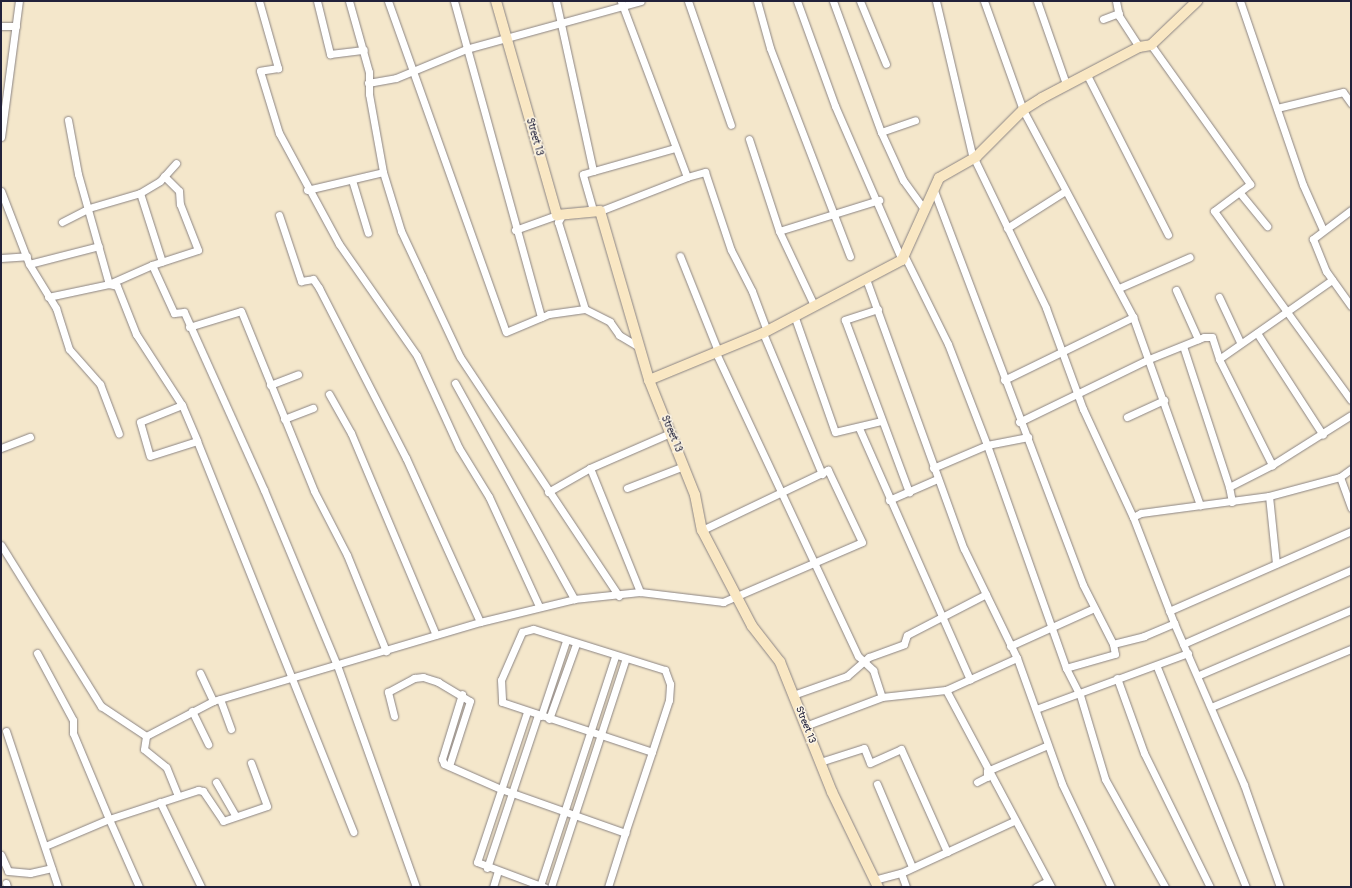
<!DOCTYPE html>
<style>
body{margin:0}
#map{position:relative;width:1352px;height:888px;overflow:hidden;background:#f4e7cb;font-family:Pangolin,sans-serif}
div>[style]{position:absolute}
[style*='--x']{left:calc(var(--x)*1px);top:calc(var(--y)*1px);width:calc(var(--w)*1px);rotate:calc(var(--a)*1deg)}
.roads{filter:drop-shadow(0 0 1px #8b8483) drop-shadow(0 0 1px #8b8483)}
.street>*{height:7px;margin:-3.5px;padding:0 3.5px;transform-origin:3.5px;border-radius:3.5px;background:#fff}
.secondary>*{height:10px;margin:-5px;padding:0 5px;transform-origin:5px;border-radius:5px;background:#f9e7c3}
span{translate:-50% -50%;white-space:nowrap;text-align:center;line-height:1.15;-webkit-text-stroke:3px #fcf5e5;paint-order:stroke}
.street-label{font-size:10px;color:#22223b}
.frame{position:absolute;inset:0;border:2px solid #22223b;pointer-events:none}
</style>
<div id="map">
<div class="roads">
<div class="street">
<i style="--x:259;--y:1;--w:70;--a:74.2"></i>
<i style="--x:278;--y:68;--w:18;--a:171"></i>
<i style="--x:260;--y:71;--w:65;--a:73"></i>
<i style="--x:279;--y:133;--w:126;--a:61.6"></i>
<i style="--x:339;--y:244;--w:136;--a:55.1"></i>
<i style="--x:417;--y:356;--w:101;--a:65.5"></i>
<i style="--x:459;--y:448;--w:57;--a:58.5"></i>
<i style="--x:489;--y:497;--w:120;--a:65.4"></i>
<i style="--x:317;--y:1;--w:55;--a:76.2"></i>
<i style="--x:330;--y:54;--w:34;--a:-7"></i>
<i style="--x:349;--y:1;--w:74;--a:74.3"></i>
<i style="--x:369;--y:72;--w:22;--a:90"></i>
<i style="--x:369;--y:94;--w:79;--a:79.8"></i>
<i style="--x:383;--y:172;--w:62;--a:73"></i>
<i style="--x:401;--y:231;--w:50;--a:65"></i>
<i style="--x:422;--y:276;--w:89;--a:64.9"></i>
<i style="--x:460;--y:357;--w:287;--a:56.4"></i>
<i style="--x:388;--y:1;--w:351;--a:70.4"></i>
<i style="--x:506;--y:332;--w:47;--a:-22.7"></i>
<i style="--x:549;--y:314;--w:36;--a:-8"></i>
<i style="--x:585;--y:309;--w:28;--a:27"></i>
<i style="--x:610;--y:322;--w:16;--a:55"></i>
<i style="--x:619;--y:335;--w:23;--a:31"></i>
<i style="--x:454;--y:1;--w:328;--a:74.6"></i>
<i style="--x:556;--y:1;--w:174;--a:77.7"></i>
<i style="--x:688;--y:1;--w:131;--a:70.9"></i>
<i style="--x:757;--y:1;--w:49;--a:74.5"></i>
<i style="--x:770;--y:48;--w:223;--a:69"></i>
<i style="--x:797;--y:1;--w:112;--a:70.1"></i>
<i style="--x:835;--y:106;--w:168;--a:66.5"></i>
<i style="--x:833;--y:1;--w:140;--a:69.9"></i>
<i style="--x:881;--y:132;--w:53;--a:65.4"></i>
<i style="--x:903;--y:180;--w:37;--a:54"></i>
<i style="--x:860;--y:1;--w:68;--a:67.6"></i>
<i style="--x:936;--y:1;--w:157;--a:76.8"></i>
<i style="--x:972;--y:154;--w:171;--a:64.3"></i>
<i style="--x:1046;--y:308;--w:108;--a:69.9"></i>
<i style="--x:1083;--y:409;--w:119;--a:65.2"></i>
<i style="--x:1133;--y:517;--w:114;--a:68.9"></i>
<i style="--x:1174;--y:623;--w:176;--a:66.6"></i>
<i style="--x:1244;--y:785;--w:108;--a:70.6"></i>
<i style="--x:984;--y:1;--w:116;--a:70.3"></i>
<i style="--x:1023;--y:110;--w:234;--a:62"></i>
<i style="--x:1133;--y:317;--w:200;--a:70.4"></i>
<i style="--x:1037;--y:1;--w:88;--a:70.7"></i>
<i style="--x:1116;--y:1;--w:15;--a:79"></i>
<i style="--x:1119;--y:16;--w:37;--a:57"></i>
<i style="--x:1240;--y:1;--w:194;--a:71.1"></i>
<i style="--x:1303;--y:185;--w:49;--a:66"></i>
<i style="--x:1103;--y:19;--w:17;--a:-21"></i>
<i style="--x:1;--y:26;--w:15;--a:0"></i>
<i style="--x:1151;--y:45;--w:171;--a:54.5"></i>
<i style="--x:1250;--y:184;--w:45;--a:143.1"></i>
<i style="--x:1214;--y:211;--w:233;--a:54.1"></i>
<i style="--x:1087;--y:75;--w:179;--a:63.1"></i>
<i style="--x:368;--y:83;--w:28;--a:-10"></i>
<i style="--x:396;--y:78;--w:76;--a:-22.5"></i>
<i style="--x:466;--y:49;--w:181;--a:-15.3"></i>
<i style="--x:1277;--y:108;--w:68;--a:-13.6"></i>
<i style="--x:1343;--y:92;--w:14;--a:54"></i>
<i style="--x:68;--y:120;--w:55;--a:79.5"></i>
<i style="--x:78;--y:174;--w:114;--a:74.3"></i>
<i style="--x:109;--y:284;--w:47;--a:-23.8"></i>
<i style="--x:881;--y:132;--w:36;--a:-19"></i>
<i style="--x:1;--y:137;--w:137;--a:-82.5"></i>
<i style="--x:749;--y:139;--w:97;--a:71.9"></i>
<i style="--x:779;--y:231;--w:82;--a:64.7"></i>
<i style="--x:164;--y:176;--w:21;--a:45"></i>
<i style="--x:179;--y:191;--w:13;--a:86"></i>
<i style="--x:180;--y:204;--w:49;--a:68.6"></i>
<i style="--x:198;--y:250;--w:48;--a:161.9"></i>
<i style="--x:152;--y:265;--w:53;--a:65.4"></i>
<i style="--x:174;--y:313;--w:10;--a:-6"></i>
<i style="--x:184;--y:312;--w:195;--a:65.8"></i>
<i style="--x:264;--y:490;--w:190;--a:67.4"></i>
<i style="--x:337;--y:665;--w:236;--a:70.4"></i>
<i style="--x:687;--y:177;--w:19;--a:-16"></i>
<i style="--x:705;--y:172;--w:82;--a:71.6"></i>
<i style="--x:731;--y:250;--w:46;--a:62.9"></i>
<i style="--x:752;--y:291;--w:43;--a:69.4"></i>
<i style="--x:352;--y:180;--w:55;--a:73.2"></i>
<i style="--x:933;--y:188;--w:424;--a:69.3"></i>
<i style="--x:1083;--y:585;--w:66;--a:63"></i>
<i style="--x:1113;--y:644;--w:10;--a:79"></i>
<i style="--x:1115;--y:654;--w:51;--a:164.1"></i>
<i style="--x:307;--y:190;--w:78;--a:-13.3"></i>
<i style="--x:1;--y:191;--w:78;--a:69"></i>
<i style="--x:29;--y:264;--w:52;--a:58.5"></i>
<i style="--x:56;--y:308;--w:43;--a:72.4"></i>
<i style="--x:69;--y:349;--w:47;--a:48.5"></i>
<i style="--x:100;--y:384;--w:53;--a:69.2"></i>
<i style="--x:140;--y:193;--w:23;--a:-31"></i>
<i style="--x:160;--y:181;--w:24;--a:-48"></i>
<i style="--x:1240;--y:193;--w:43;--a:50.7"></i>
<i style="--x:593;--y:210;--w:37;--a:-106"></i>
<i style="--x:583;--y:174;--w:96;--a:-15.8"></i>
<i style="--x:1351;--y:210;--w:48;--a:142.7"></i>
<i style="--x:1313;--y:239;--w:35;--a:68"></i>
<i style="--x:1326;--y:271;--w:43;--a:54.5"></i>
<i style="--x:600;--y:211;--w:93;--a:-21.3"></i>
<i style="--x:687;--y:177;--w:188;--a:-110.6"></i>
<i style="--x:279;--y:215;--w:70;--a:71.6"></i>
<i style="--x:301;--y:281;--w:12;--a:-9"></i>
<i style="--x:313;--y:279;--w:11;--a:56"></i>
<i style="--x:319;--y:288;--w:191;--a:62.9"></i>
<i style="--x:406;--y:458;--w:180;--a:65.7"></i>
<i style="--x:561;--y:217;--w:6;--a:121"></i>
<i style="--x:558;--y:222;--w:91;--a:72.8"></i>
<i style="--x:62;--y:222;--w:30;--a:-27"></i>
<i style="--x:89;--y:208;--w:53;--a:-16.4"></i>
<i style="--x:140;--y:193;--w:72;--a:72.3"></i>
<i style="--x:1007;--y:228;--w:69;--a:-32.5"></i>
<i style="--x:515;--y:230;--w:45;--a:-19.7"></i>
<i style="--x:779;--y:231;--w:105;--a:-17.2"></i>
<i style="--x:680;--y:256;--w:102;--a:68.2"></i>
<i style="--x:905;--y:257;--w:97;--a:63.7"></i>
<i style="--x:948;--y:344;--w:108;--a:68.9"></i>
<i style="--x:987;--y:445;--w:237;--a:70.5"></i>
<i style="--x:1066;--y:668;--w:30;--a:63"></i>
<i style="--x:1080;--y:695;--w:88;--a:73.4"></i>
<i style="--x:1105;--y:779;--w:124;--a:60.9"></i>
<i style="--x:1;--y:258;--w:26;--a:-4"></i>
<i style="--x:29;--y:264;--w:72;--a:-14.4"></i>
<i style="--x:866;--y:279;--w:287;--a:70.1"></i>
<i style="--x:964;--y:549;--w:121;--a:64.1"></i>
<i style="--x:1017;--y:658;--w:134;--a:70.3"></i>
<i style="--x:1062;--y:784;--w:114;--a:64.6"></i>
<i style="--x:1119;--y:288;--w:77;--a:-23.6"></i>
<i style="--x:1176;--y:290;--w:54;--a:65.8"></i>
<i style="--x:48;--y:297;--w:62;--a:-12"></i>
<i style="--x:109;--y:284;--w:8;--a:14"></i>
<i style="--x:117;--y:286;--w:52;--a:68.4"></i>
<i style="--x:136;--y:334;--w:85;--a:57.1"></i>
<i style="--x:182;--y:405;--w:39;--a:67"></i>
<i style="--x:197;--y:441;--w:421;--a:68.2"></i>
<i style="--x:1219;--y:297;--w:50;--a:65"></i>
<i style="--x:878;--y:309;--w:35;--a:162"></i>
<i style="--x:845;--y:320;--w:184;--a:69.6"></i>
<i style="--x:794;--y:315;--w:124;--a:70.7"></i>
<i style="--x:835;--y:432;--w:47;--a:-13.4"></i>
<i style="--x:189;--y:327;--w:54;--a:-17.1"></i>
<i style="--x:241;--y:311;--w:194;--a:67.9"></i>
<i style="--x:314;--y:491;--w:72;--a:62.7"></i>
<i style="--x:347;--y:555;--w:104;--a:67.9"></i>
<i style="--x:763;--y:333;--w:153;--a:67.3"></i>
<i style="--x:1257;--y:333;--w:121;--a:57.1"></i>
<i style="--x:1183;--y:346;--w:148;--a:71.9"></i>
<i style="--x:716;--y:353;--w:335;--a:64.9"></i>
<i style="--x:858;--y:656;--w:21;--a:43"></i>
<i style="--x:873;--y:670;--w:28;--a:72"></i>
<i style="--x:1219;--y:359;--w:138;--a:-35"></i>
<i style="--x:1004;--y:380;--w:144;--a:-26"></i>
<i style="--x:455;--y:383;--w:247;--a:61.1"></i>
<i style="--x:270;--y:385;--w:30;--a:-21"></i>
<i style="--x:329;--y:394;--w:45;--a:60.6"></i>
<i style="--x:351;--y:433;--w:219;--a:67.2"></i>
<i style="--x:182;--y:405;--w:45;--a:158"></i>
<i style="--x:140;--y:422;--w:35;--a:74"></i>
<i style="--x:150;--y:456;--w:49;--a:-17.7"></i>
<i style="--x:1127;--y:417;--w:41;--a:-24.7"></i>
<i style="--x:284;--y:419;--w:31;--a:-21"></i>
<i style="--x:1019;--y:422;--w:144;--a:-25.9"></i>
<i style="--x:1149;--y:359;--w:59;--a:-21.8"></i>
<i style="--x:1204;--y:337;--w:8;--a:0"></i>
<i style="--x:1212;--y:337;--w:23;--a:72"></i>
<i style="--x:1219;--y:359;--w:119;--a:63.4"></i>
<i style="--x:859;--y:428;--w:275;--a:66.2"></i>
<i style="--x:1;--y:448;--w:31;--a:-21"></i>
<i style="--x:590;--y:468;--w:134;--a:68"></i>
<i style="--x:933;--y:468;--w:59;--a:-23.1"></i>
<i style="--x:987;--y:445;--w:42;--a:-11"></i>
<i style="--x:1340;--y:477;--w:33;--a:70"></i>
<i style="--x:627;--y:488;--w:61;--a:-21.1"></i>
<i style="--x:548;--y:492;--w:48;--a:-29.7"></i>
<i style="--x:590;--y:468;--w:87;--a:-23.6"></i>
<i style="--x:1269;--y:496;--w:68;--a:84.1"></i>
<i style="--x:889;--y:500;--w:52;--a:-23.6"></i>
<i style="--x:1232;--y:502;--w:15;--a:-101"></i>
<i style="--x:1229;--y:487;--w:48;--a:-27.1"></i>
<i style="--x:1272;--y:465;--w:93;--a:-32.3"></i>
<i style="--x:1133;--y:517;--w:9;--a:-27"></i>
<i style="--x:1141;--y:513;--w:129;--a:-7.6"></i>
<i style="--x:1269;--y:496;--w:73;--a:-15"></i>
<i style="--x:1340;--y:477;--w:14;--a:-36"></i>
<i style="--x:1;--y:545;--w:190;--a:58.2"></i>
<i style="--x:101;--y:706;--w:54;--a:33.7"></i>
<i style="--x:1169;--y:611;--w:199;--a:-23.7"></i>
<i style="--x:1113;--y:644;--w:32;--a:-14"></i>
<i style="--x:1144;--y:636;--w:33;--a:-23"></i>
<i style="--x:1183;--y:644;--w:184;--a:-23.8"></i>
<i style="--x:1010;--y:646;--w:90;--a:-24.3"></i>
<i style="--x:37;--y:653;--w:76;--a:61.8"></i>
<i style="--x:73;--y:720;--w:13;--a:90"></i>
<i style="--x:73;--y:733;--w:93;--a:67.3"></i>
<i style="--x:109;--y:819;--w:69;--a:157.1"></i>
<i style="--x:1157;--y:667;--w:237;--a:68"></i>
<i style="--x:200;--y:673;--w:31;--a:65"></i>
<i style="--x:1199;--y:675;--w:165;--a:-23.2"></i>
<i style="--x:1117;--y:678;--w:80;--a:70.2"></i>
<i style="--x:1144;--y:753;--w:149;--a:63.8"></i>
<i style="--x:946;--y:690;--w:223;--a:61.9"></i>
<i style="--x:462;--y:694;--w:68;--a:107.1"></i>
<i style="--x:442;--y:759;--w:5;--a:68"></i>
<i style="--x:444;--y:764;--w:62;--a:23.7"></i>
<i style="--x:501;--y:789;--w:132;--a:19.5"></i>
<i style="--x:793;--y:695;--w:57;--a:-19.4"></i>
<i style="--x:847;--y:676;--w:29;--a:-41"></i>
<i style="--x:869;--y:657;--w:37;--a:-20"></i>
<i style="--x:904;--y:644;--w:9;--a:-72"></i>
<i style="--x:907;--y:635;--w:89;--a:-27.4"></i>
<i style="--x:220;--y:699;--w:32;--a:70"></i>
<i style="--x:1211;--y:707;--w:152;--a:-22.5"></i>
<i style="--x:1036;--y:709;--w:162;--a:-20.2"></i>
<i style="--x:192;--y:711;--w:37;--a:64"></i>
<i style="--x:527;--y:712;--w:158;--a:108.4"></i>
<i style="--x:477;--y:862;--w:72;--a:20.5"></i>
<i style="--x:394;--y:716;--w:25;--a:-104"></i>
<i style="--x:388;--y:692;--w:30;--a:-28"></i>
<i style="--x:414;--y:678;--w:9;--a:-6"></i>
<i style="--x:423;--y:677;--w:16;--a:18"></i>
<i style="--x:438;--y:682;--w:37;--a:31"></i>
<i style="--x:470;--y:701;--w:68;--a:107.9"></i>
<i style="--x:541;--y:716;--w:79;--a:-71.6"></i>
<i style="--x:549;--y:719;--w:80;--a:-70.2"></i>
<i style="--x:805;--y:726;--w:82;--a:-20.6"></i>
<i style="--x:882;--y:697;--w:64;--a:-6.2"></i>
<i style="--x:946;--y:690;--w:78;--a:-24.3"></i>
<i style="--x:6;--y:731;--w:164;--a:71.6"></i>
<i style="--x:820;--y:762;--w:46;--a:-17.7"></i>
<i style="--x:864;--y:748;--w:16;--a:68"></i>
<i style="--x:870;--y:763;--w:34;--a:-24"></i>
<i style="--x:901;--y:749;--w:113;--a:65.9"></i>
<i style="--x:216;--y:782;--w:39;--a:60"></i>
<i style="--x:977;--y:782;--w:11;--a:-27"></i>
<i style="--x:987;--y:777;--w:6;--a:-90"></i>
<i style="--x:987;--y:771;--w:66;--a:-23.1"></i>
<i style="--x:877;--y:784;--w:90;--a:67.1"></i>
<i style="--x:178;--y:796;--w:31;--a:-112"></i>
<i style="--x:166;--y:767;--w:28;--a:-141"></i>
<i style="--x:144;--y:749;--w:13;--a:-81"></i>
<i style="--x:146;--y:736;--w:76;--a:-27.6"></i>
<i style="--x:213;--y:701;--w:278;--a:-16.5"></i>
<i style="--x:480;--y:622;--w:97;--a:-13.7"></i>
<i style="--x:574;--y:599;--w:66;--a:-6.1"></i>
<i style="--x:640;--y:592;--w:84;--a:6.9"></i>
<i style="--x:723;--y:602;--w:151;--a:-23.3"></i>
<i style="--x:862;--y:542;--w:80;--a:-115.3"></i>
<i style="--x:828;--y:470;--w:140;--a:154.5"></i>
<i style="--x:160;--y:802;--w:94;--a:64.2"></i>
<i style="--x:1;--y:855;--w:17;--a:66"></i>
<i style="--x:8;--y:871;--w:22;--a:5"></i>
<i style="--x:30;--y:873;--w:22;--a:-13"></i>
<i style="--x:487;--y:868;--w:161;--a:-71.6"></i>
<i style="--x:901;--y:873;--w:15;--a:70"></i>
<i style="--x:874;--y:880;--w:28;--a:-15"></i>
<i style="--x:901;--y:873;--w:124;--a:-24.7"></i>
<i style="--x:6;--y:883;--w:4;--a:76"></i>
<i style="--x:540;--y:886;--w:241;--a:-71.9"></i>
<i style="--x:139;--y:887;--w:74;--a:-113.8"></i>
<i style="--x:109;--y:819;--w:94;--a:-18"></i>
<i style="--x:198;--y:790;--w:5;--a:11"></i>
<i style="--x:203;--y:791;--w:36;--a:56"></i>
<i style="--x:223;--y:821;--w:46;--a:-18.8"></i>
<i style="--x:267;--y:806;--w:46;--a:-110.4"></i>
<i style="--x:493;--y:887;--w:17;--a:-73"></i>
<i style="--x:551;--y:887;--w:239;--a:-71.9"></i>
<i style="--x:608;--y:887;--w:57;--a:-72.5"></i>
<i style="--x:625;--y:833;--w:85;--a:-71.6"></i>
<i style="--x:652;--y:752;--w:55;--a:-71.9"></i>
<i style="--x:669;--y:700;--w:16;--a:-86"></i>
<i style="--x:670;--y:684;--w:15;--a:-110"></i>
<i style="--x:665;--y:670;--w:138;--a:-162.7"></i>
<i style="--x:533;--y:629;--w:11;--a:165"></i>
<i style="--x:522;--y:632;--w:52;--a:113.6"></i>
<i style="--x:501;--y:680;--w:22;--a:87"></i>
<i style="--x:502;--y:702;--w:158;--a:18.4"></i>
<i style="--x:1036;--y:887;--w:13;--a:-27"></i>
</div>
<div class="secondary">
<i style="--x:496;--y:1;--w:223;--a:74.1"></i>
<i style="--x:557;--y:215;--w:43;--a:-5.3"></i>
<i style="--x:600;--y:211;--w:176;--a:73.8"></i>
<i style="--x:649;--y:380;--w:124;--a:68.2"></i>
<i style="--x:695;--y:495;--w:36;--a:79"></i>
<i style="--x:702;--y:530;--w:108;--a:62.5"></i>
<i style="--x:752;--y:626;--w:46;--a:52.1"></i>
<i style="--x:780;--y:662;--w:140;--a:68.2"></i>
<i style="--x:832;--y:792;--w:106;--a:64.2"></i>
<i style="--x:649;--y:380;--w:123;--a:-22.4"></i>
<i style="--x:763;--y:333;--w:157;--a:-27.7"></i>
<i style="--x:902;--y:260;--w:90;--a:-65.7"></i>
<i style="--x:939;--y:178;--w:43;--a:-29.6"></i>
<i style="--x:976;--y:157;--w:66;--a:-45"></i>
<i style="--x:1023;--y:110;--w:22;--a:-32"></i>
<i style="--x:1042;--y:98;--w:110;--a:-27.7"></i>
<i style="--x:1139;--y:47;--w:12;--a:-9"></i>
<i style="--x:1151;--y:45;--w:64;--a:-43.7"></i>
</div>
</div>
<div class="street-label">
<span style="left:534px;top:137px;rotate:74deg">Street 13</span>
<span style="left:671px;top:434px;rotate:67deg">Street 13</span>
<span style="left:805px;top:725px;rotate:68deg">Street 13</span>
</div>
<div class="frame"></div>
</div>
